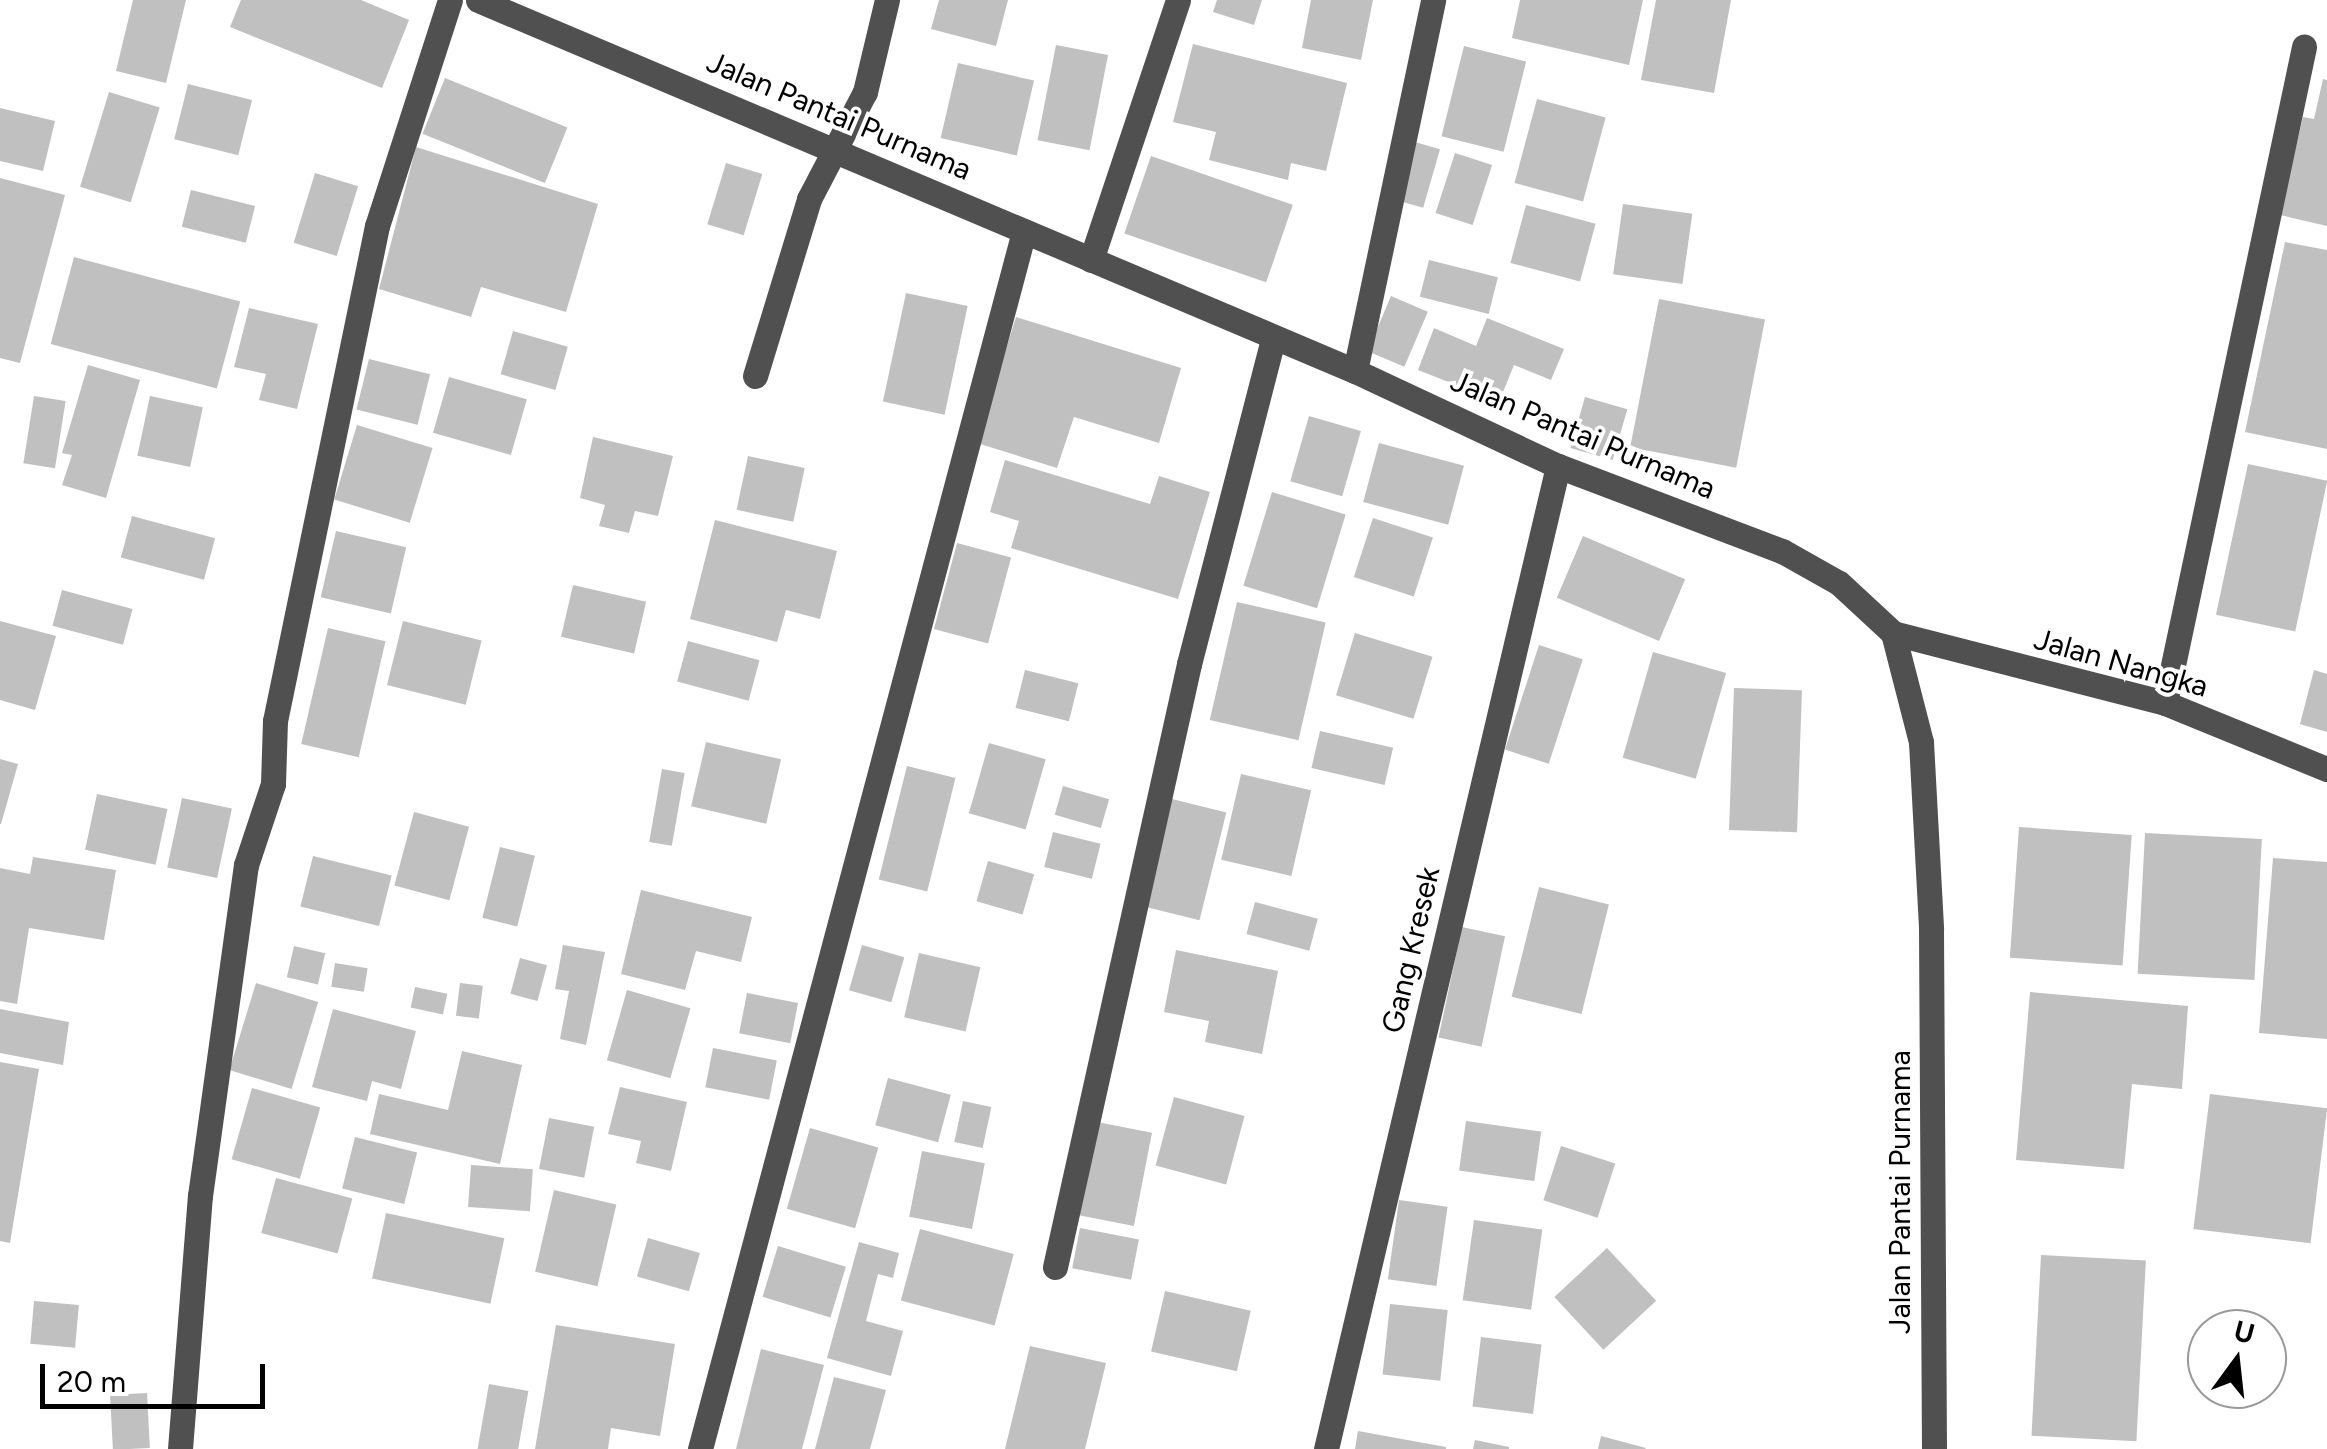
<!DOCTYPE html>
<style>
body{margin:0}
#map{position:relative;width:2327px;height:1449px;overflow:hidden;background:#fff;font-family:Figtree,sans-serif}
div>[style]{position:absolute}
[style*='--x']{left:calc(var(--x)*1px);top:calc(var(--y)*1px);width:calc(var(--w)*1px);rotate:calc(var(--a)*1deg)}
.building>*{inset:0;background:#c0c0c0;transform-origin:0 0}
.minor>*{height:25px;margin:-12.5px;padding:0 12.5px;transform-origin:12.5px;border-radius:12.5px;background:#505050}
span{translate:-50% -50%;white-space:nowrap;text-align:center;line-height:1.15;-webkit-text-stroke:8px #fff;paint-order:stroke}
.street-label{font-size:30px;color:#000}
.north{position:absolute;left:2187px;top:1309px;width:100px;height:100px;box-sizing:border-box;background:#fff;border:2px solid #999;border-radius:50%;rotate:15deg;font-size:28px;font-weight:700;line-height:40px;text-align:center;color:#000}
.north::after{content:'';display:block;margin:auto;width:35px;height:45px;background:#000;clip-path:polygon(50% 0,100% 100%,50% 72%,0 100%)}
.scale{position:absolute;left:40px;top:1364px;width:225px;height:45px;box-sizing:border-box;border:5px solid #000;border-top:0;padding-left:12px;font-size:30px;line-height:35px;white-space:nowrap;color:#000;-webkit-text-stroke:8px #fff;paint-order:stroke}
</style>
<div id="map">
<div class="building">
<i style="clip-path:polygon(133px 0,186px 0,166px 83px,116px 71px)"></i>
<i style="clip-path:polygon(241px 0,361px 0,409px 20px,382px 88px,230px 27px)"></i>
<i style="clip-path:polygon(939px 0,1008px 0,996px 46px,931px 29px)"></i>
<i style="clip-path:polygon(1217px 0,1262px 0,1254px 25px,1213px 12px)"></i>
<i style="clip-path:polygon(1311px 0,1373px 0,1361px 60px,1302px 48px)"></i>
<i style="clip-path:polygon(1520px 0,1643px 0,1629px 65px,1512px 38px)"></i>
<i style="clip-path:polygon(1656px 0,1731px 0,1714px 93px,1641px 80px)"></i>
<i style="clip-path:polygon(1193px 44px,1347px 83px,1326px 171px,1291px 163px,1288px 180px,1209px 160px,1216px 132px,1173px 122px)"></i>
<i style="left:1056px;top:45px;width:53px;height:97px;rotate:11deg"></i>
<i style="left:1464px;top:46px;width:64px;height:93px;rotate:14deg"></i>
<i style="left:958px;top:63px;width:78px;height:77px;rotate:13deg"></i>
<i style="left:445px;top:78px;width:132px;height:60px;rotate:22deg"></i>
<i style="clip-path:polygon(2323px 79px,2327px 80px,2327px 226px,2280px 215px,2303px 117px,2314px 119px)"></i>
<i style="left:188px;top:84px;width:66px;height:57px;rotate:14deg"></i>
<i style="left:109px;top:92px;width:53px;height:99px;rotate:17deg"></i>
<i style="left:1537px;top:99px;width:71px;height:87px;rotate:15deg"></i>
<i style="clip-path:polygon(0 108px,55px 121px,43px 171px,0 161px)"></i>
<i style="left:1415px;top:142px;width:26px;height:61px;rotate:16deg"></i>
<i style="clip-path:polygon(416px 147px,598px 204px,566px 312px,481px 287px,471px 317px,379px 289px)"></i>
<i style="left:1455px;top:153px;width:39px;height:63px;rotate:18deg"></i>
<i style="left:1151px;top:156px;width:150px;height:82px;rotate:19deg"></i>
<i style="left:726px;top:163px;width:38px;height:64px;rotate:17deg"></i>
<i style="left:315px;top:173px;width:45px;height:73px;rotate:17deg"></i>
<i style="clip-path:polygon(0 178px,65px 195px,20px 363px,0 358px)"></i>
<i style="left:191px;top:190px;width:66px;height:38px;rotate:14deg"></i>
<i style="left:1623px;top:204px;width:70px;height:71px;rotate:8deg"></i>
<i style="left:1526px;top:205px;width:72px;height:60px;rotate:15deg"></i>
<i style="clip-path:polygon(2285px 242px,2327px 250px,2327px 449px,2245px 432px)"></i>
<i style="left:74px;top:257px;width:172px;height:90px;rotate:15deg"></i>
<i style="left:1429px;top:260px;width:71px;height:38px;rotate:14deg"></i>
<i style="left:906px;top:293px;width:63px;height:111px;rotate:12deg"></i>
<i style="left:1391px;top:296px;width:40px;height:60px;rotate:23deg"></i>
<i style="left:1659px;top:299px;width:108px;height:151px;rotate:11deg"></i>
<i style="clip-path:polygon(249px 308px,318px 324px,297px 409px,259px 400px,266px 374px,234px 367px)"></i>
<i style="clip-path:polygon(1016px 317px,1181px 368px,1159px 443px,1074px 417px,1057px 468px,977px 443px)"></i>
<i style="clip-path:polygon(1487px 318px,1564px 349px,1551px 380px,1514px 365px,1499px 402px,1418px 370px,1434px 328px,1476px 346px)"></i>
<i style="left:513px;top:331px;width:57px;height:45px;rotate:16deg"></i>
<i style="left:369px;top:359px;width:63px;height:52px;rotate:14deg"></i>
<i style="clip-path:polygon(88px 365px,140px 380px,106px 498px,62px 485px,72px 455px,62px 453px)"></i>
<i style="left:449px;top:377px;width:81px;height:58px;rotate:16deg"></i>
<i style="left:34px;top:396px;width:32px;height:68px;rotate:9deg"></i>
<i style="left:150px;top:396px;width:54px;height:61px;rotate:12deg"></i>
<i style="left:1585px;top:397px;width:44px;height:53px;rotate:16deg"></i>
<i style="left:1309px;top:416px;width:54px;height:68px;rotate:16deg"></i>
<i style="left:357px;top:425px;width:79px;height:78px;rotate:17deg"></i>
<i style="clip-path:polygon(593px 437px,673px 456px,658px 516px,635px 511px,629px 533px,599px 526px,605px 505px,580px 498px)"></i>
<i style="left:1379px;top:443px;width:88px;height:61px;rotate:15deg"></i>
<i style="left:748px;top:456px;width:58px;height:55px;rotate:12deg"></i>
<i style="clip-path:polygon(1005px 460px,1150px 504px,1159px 476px,1210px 492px,1178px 599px,1011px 548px,1019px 521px,990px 512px)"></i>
<i style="left:2248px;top:464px;width:81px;height:154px;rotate:12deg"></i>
<i style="left:1272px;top:492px;width:77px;height:98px;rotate:17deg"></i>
<i style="left:132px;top:516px;width:86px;height:43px;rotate:15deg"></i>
<i style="left:1373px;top:518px;width:63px;height:62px;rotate:18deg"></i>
<i style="clip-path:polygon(715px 520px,837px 551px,820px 619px,786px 610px,777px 642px,690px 619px)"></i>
<i style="left:336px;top:531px;width:72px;height:68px;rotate:13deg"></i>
<i style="left:1583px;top:536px;width:111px;height:67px;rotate:23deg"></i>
<i style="left:957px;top:543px;width:56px;height:89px;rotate:15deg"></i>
<i style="left:573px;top:585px;width:75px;height:53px;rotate:13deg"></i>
<i style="left:62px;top:590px;width:73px;height:37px;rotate:15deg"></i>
<i style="left:1237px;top:602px;width:91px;height:121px;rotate:13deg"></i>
<i style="clip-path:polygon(0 621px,56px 636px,35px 710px,0 700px)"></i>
<i style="left:403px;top:621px;width:81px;height:66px;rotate:14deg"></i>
<i style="left:328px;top:628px;width:59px;height:119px;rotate:13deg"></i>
<i style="left:1355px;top:633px;width:81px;height:65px;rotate:17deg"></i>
<i style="left:688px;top:641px;width:74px;height:42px;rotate:15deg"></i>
<i style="left:1539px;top:645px;width:46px;height:110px;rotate:18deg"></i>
<i style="left:1653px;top:652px;width:76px;height:110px;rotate:16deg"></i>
<i style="left:1025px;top:670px;width:55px;height:39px;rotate:14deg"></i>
<i style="clip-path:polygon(2314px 670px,2327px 674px,2327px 732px,2300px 724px)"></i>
<i style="left:1734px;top:688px;width:68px;height:142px;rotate:2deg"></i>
<i style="left:1320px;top:731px;width:75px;height:38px;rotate:13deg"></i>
<i style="left:706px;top:742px;width:77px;height:66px;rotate:13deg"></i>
<i style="left:989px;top:743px;width:59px;height:73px;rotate:16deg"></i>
<i style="clip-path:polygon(0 759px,18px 764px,1px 824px,0 824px)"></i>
<i style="left:907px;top:766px;width:50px;height:117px;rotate:14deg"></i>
<i style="left:662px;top:769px;width:23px;height:74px;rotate:10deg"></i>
<i style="left:1241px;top:774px;width:72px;height:88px;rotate:13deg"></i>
<i style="left:1063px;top:786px;width:48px;height:30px;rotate:16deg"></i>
<i style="left:97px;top:794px;width:72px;height:57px;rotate:12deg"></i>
<i style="left:182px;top:798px;width:51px;height:71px;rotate:12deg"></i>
<i style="left:1172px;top:799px;width:56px;height:111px;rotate:14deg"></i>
<i style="left:414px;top:812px;width:57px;height:76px;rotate:15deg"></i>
<i style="left:2019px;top:827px;width:113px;height:131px;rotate:4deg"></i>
<i style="left:1053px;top:832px;width:49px;height:36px;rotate:14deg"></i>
<i style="left:2145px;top:833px;width:117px;height:141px;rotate:3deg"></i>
<i style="left:500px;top:847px;width:36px;height:73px;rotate:14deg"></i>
<i style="left:313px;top:856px;width:81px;height:52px;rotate:14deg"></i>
<i style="clip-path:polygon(33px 857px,116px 870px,104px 940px,29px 928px,17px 1004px,0 1001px,0 868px,30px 874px)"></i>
<i style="clip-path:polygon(2273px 858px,2327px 862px,2327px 1039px,2259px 1033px)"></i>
<i style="left:988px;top:861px;width:48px;height:42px;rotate:16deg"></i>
<i style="left:1539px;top:887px;width:72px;height:113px;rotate:14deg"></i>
<i style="clip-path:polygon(641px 890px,752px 917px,741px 962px,696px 951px,685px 990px,621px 974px)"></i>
<i style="left:1255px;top:902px;width:65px;height:33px;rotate:15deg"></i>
<i style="left:1462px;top:927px;width:44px;height:113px;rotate:12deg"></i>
<i style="clip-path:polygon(563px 945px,605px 952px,586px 1045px,560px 1039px,569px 991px,555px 989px)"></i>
<i style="left:862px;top:945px;width:44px;height:47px;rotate:16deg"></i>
<i style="left:294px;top:946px;width:32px;height:32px;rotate:13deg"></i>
<i style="clip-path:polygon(1176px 950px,1278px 971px,1262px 1054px,1205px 1042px,1209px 1021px,1164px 1012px)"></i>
<i style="left:919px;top:953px;width:63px;height:66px;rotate:13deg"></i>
<i style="left:520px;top:958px;width:28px;height:37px;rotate:15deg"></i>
<i style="left:335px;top:963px;width:33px;height:24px;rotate:9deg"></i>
<i style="left:256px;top:983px;width:65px;height:91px;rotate:17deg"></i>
<i style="left:460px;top:983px;width:23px;height:33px;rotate:7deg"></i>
<i style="left:415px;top:987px;width:33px;height:21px;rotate:12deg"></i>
<i style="left:627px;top:990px;width:66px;height:73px;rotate:16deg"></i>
<i style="clip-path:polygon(2030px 992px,2188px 1006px,2182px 1089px,2132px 1084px,2124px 1169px,2016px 1160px)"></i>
<i style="left:747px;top:993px;width:52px;height:41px;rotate:11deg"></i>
<i style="clip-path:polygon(0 1009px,69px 1022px,63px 1065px,0 1053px)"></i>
<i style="clip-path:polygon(333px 1009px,416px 1031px,401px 1089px,372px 1081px,367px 1101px,312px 1087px)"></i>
<i style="left:713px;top:1048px;width:65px;height:40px;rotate:11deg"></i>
<i style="clip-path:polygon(462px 1051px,522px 1065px,500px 1164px,370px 1134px,379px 1094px,448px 1110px)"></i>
<i style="clip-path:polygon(0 1062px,39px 1069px,10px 1243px,0 1241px)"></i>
<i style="left:888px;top:1078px;width:65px;height:49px;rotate:15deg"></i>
<i style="clip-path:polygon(620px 1087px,687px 1102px,671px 1171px,636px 1163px,641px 1141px,608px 1134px)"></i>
<i style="left:252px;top:1088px;width:71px;height:74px;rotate:16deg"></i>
<i style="left:2210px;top:1094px;width:118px;height:136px;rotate:7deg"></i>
<i style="left:1174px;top:1097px;width:73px;height:71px;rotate:15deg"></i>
<i style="left:963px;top:1101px;width:29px;height:42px;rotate:12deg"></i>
<i style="left:549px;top:1118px;width:46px;height:52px;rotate:11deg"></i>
<i style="left:1466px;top:1121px;width:76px;height:50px;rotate:8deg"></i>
<i style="left:1097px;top:1122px;width:56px;height:95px;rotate:11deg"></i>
<i style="left:810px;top:1128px;width:71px;height:84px;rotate:16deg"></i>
<i style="left:355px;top:1137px;width:64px;height:53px;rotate:14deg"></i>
<i style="left:1561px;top:1146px;width:57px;height:57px;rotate:18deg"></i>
<i style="left:922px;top:1151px;width:64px;height:67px;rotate:11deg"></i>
<i style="left:471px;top:1165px;width:62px;height:42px;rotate:4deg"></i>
<i style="left:276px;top:1178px;width:79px;height:57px;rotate:15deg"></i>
<i style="left:554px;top:1190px;width:64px;height:84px;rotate:13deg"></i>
<i style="left:1399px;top:1200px;width:49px;height:80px;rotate:8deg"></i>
<i style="left:386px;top:1213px;width:121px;height:67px;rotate:12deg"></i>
<i style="left:1474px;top:1220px;width:69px;height:81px;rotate:8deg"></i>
<i style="left:1080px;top:1228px;width:60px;height:41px;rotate:11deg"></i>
<i style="left:920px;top:1229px;width:97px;height:74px;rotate:15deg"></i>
<i style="left:648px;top:1238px;width:54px;height:40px;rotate:16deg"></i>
<i style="clip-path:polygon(859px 1242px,899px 1253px,893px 1278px,878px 1274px,866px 1321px,903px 1331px,891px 1376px,827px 1358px)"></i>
<i style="left:778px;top:1246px;width:71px;height:53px;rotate:17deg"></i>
<i style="left:1607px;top:1248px;width:72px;height:72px;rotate:47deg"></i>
<i style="left:2041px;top:1255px;width:105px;height:181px;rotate:3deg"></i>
<i style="left:1165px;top:1291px;width:88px;height:62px;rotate:13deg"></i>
<i style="left:34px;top:1301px;width:45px;height:43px;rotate:5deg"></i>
<i style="left:1390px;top:1304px;width:58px;height:71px;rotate:6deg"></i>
<i style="clip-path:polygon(556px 1325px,675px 1344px,660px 1436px,611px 1428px,608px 1449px,535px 1449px)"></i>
<i style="left:1481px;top:1337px;width:61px;height:70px;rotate:7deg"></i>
<i style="clip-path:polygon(1030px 1346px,1106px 1363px,1085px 1449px,1005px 1449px)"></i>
<i style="clip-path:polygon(761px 1349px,824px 1365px,802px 1449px,736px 1449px)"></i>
<i style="clip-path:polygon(834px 1377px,886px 1390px,870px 1449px,815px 1449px)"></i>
<i style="left:489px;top:1384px;width:40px;height:66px;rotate:10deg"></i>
<i style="left:147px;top:1393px;width:55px;height:37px;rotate:87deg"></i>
<i style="clip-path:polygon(1358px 1431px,1446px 1447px,1446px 1449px,1355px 1449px)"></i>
<i style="clip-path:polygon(1601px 1436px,1646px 1448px,1645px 1449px,1598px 1449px)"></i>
<i style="clip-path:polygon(1475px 1440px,1509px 1447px,1509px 1449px,1473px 1449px)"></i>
</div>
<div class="minor">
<i style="--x:478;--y:0;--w:952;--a:22.93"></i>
<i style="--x:1355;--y:371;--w:224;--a:25.1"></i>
<i style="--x:1558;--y:466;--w:240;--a:20.8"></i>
<i style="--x:1782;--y:551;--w:65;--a:29.3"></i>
<i style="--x:1839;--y:583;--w:74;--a:42.8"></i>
<i style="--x:1893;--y:633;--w:113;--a:75.6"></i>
<i style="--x:1921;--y:742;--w:187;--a:86.9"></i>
<i style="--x:1931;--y:929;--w:520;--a:89.67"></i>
<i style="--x:1091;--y:260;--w:274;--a:-71.5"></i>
<i style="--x:1355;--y:371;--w:379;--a:-78.1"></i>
<i style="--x:755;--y:376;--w:185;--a:-73"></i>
<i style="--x:809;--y:199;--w:121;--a:-62.4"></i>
<i style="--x:865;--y:92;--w:95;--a:-76.6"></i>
<i style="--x:1893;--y:633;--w:281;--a:14.4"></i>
<i style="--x:2165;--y:703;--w:175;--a:22.2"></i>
<i style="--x:2165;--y:703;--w:671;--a:-78.04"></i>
<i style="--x:1055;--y:1267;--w:618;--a:-77.47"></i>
<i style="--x:1189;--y:664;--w:336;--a:-75.5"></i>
<i style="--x:180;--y:1449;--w:254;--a:-85.5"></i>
<i style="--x:200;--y:1196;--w:334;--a:-82.1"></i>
<i style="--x:246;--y:865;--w:85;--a:-71.6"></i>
<i style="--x:273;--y:784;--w:63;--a:-88.2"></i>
<i style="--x:275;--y:721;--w:505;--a:-78.36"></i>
<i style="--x:377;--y:226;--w:237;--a:-72.1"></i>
<i style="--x:700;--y:1449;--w:1260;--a:-75.1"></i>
<i style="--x:1326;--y:1449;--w:1010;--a:-76.72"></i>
</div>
<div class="street-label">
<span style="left:839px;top:116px;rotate:23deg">Jalan Pantai Purnama</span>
<span style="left:1583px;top:435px;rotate:23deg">Jalan Pantai Purnama</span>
<span style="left:2121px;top:663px;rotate:16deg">Jalan Nangka</span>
<span style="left:1411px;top:950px;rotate:-77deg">Gang Kresek</span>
<span style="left:1900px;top:1192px;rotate:-90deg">Jalan Pantai Purnama</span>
</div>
<div class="north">U</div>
<div class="scale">20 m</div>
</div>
